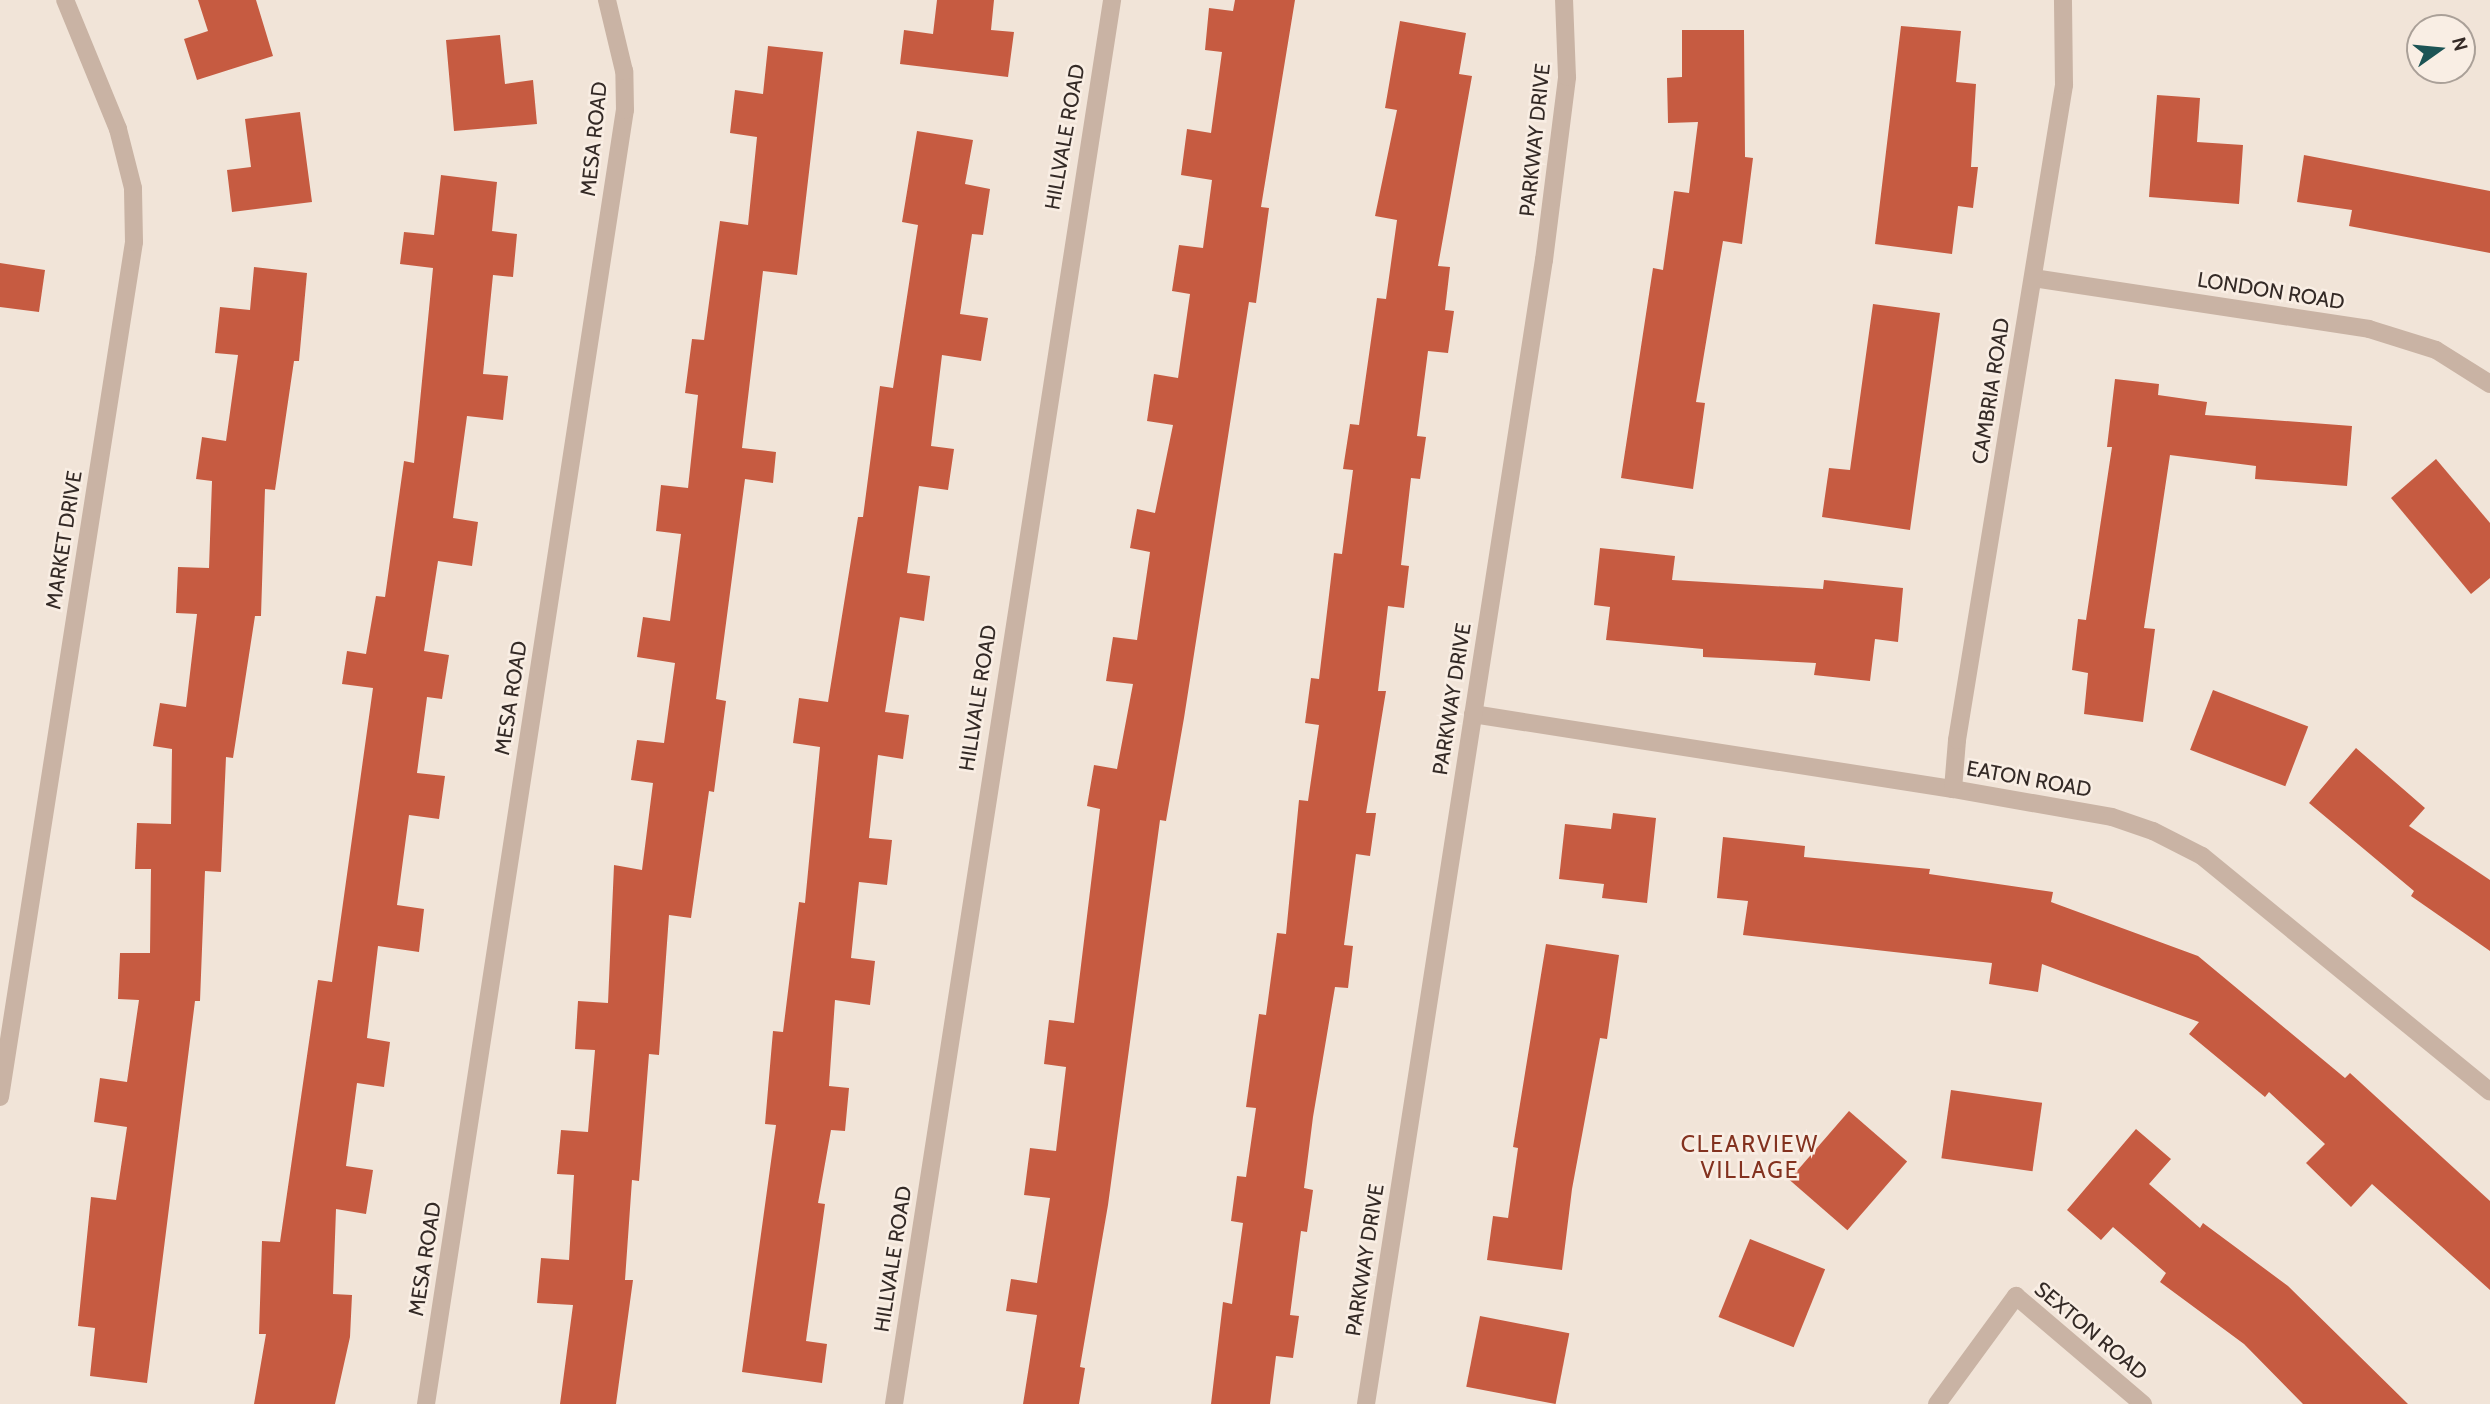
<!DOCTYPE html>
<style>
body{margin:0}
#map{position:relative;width:2490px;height:1404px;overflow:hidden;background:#f1e4d8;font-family:Cabin,sans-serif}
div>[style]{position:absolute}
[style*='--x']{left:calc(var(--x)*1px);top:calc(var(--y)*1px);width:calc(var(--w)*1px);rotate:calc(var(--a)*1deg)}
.building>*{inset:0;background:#c65b41;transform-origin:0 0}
.minor>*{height:18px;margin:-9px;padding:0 9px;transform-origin:9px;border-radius:9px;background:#c9b3a4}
span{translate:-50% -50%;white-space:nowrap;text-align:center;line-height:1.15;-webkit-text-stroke:5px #f9eee4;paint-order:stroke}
.street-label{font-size:21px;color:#342a26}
.neighbourhood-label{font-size:23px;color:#83321f;letter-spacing:2px}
.north{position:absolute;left:2406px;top:14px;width:70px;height:70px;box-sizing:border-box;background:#f9eee4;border:2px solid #aaa098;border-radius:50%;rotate:75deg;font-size:19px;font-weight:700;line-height:28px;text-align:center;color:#342a26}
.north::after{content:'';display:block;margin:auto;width:24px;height:32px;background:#1c5455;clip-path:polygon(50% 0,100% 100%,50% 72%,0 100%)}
</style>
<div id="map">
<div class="building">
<i style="clip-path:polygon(198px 0,256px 0,273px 56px,197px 80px,184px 39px,208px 31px)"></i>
<i style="clip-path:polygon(937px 0,994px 0,991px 30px,1014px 32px,1008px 77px,900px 64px,904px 30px,933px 34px)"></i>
<i style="clip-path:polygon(1235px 0,1295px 0,1261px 207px,1269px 208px,1256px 303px,1249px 302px,1184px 718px,1166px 821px,1160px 820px,1108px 1205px,1080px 1367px,1085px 1368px,1079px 1404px,1023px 1404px,1037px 1315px,1006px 1311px,1011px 1279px,1037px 1283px,1050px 1198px,1024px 1195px,1030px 1148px,1056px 1151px,1066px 1067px,1044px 1064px,1049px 1020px,1074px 1023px,1100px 809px,1087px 806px,1094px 765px,1117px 769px,1133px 684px,1106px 681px,1113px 637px,1137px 640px,1150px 552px,1130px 548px,1137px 509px,1155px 513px,1173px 425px,1147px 421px,1154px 374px,1178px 378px,1190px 294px,1172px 291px,1179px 245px,1203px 248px,1212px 180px,1181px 175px,1187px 129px,1211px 133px,1222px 52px,1205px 50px,1209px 8px,1233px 11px)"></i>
<i style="clip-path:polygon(1400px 21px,1466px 33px,1459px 74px,1472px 76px,1438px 266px,1450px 267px,1445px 310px,1454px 311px,1448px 353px,1428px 351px,1417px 436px,1426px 437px,1420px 479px,1411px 478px,1401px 565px,1409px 566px,1404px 608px,1388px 606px,1378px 691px,1386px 691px,1366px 813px,1376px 813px,1370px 856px,1356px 854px,1344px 945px,1353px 946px,1348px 988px,1335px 987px,1313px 1117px,1304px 1188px,1313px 1190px,1307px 1232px,1301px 1231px,1290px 1315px,1299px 1316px,1293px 1358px,1276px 1356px,1270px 1404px,1211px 1404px,1223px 1302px,1232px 1304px,1243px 1223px,1231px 1221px,1237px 1176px,1246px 1177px,1256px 1108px,1246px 1107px,1259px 1014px,1266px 1015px,1277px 933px,1286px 934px,1299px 800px,1308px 801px,1319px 725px,1305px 723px,1311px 678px,1319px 679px,1334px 553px,1342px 554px,1353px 470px,1343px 469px,1350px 424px,1359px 425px,1377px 298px,1386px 299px,1397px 220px,1375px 216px,1397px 110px,1385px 108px)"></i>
<i style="clip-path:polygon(1901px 26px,1961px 31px,1956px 82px,1976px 84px,1971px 167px,1978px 167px,1973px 208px,1958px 206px,1952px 254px,1875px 244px)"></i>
<i style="clip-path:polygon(1682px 30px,1744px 30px,1745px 157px,1753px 158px,1742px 244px,1723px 241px,1696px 402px,1705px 403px,1693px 489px,1621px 478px,1653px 268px,1663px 270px,1674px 191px,1689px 193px,1698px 122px,1668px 123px,1667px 78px,1682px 77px)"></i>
<i style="clip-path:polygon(500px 35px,505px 84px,533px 80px,537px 124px,454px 131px,446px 40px)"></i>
<i style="clip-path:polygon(768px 46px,823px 52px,797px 275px,763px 271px,742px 448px,776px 452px,773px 483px,745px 479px,716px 699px,726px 701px,714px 792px,709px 791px,691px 918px,669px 915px,659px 1055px,649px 1054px,639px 1181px,632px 1180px,625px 1280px,633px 1280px,616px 1404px,560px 1404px,573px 1305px,537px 1303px,541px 1258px,569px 1260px,574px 1175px,557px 1174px,561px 1130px,588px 1132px,595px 1050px,575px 1049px,578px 1001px,608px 1003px,614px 865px,642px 870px,653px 783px,631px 780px,637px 740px,664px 743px,675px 663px,637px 657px,643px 617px,670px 621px,681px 534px,656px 531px,661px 485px,688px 488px,698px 395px,685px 393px,692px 339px,704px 340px,720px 221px,748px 225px,757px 137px,730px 133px,735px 90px,763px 94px)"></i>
<i style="clip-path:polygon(2157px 95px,2200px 98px,2197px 142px,2243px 145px,2239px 204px,2149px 197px)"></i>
<i style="clip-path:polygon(300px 112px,312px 202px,232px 212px,227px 170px,251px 167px,245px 119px)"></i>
<i style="clip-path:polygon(917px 131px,973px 140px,965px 184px,990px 189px,983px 235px,972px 234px,960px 314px,988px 318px,981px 361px,942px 355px,931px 446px,954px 449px,948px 490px,919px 486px,907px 573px,930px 576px,924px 621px,900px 617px,885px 712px,909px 715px,903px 759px,878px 755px,869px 838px,892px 840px,887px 885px,859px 882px,851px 958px,875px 961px,870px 1005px,835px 1000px,829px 1086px,849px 1088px,845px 1131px,831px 1130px,818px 1203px,825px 1204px,806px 1341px,827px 1344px,822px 1383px,742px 1372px,776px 1125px,765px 1124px,773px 1031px,783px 1032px,799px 902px,805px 903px,820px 747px,793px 743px,799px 698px,828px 702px,858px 517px,863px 517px,880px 386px,893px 388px,918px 225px,902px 222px)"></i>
<i style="clip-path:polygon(2304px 155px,2490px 191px,2490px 253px,2349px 226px,2352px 210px,2297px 202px)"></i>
<i style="clip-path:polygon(441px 175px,497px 182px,492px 231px,517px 234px,513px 277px,493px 275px,483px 374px,508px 376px,503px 420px,467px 416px,453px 518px,478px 522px,472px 566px,438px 561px,424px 651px,449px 655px,442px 699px,427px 697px,417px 773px,445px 776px,439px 819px,409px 815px,397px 905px,424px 909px,419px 952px,378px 946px,367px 1038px,390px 1042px,384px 1087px,357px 1083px,346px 1166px,373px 1170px,366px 1214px,336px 1209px,333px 1294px,352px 1295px,350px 1337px,335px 1404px,254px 1404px,266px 1334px,259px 1334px,262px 1241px,280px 1242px,318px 980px,332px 982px,373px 688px,342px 684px,347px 651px,366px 654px,376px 596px,385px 597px,404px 461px,414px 463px,433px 268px,400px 264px,404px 232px,434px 235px)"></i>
<i style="clip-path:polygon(0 263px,45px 270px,39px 312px,0 307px)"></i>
<i style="clip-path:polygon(254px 267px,307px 273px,299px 361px,294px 361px,275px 490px,265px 489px,261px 616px,255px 616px,233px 758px,226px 757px,221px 872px,205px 871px,200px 1001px,195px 1001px,147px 1383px,90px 1376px,95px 1328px,78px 1326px,91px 1197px,116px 1200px,127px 1127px,94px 1122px,100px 1078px,127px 1082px,139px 1000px,118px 999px,120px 953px,150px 953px,151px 869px,135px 869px,137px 823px,171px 824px,172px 749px,153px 746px,160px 703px,186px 707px,197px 614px,176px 613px,178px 567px,209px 568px,212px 481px,196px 479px,202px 437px,226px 441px,238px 355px,215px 353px,220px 307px,250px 310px)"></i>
<i style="clip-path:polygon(1873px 304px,1940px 313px,1910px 530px,1822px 517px,1829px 468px,1850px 470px)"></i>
<i style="clip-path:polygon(2115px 379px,2159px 384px,2158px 395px,2207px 402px,2205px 415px,2352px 426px,2347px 486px,2255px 479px,2256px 466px,2170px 455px,2144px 628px,2155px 629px,2143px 722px,2084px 714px,2088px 673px,2072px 670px,2078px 619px,2086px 620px,2112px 447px,2107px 447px)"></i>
<i style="clip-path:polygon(2436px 459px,2490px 523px,2490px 578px,2471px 594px,2391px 498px)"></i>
<i style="clip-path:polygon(1600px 548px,1675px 556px,1672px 580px,1823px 589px,1824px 580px,1903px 588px,1898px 642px,1875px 639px,1870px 681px,1814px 675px,1816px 663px,1703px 657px,1703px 649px,1606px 640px,1610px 607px,1594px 605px)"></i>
<i style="left:2213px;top:690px;width:102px;height:64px;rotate:21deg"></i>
<i style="clip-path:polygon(2356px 748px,2425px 808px,2409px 826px,2490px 880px,2490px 951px,2411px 896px,2414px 891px,2309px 803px)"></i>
<i style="clip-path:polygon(1613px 813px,1656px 818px,1647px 903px,1602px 898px,1604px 884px,1559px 879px,1565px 824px,1611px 829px)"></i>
<i style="clip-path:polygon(1723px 837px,1805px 846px,1804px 857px,1930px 869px,1929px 874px,2053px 892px,2051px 902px,2198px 956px,2345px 1078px,2350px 1073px,2490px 1201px,2490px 1290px,2372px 1184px,2351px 1207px,2306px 1163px,2325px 1144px,2269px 1092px,2265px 1097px,2189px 1034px,2199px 1022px,2042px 964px,2038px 992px,1989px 984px,1992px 963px,1743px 935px,1748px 901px,1717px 898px)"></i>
<i style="clip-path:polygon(1546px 944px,1619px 955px,1607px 1039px,1600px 1038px,1572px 1189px,1562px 1270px,1487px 1260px,1493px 1216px,1508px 1218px,1518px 1148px,1513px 1147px)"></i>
<i style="left:1951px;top:1090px;width:92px;height:69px;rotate:8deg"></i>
<i style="left:1849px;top:1111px;width:77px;height:91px;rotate:41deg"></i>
<i style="clip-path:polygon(2136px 1129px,2171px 1159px,2149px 1184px,2200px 1228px,2203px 1223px,2288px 1286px,2408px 1404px,2303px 1404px,2244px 1344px,2160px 1282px,2166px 1273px,2113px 1227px,2101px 1240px,2067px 1210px)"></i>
<i style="left:1750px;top:1239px;width:81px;height:84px;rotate:22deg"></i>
<i style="left:1480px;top:1316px;width:91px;height:72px;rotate:11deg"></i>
</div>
<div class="minor">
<i style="--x:2033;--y:278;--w:340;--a:8.6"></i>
<i style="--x:2369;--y:329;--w:70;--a:17.4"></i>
<i style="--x:2436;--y:350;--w:64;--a:32.2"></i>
<i style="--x:1473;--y:714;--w:486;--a:8.9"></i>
<i style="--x:1953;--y:789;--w:161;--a:10"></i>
<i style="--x:2112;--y:817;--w:43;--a:18.9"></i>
<i style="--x:2153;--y:831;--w:55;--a:27"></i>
<i style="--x:2202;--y:856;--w:372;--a:39.3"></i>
<i style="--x:1953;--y:789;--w:49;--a:-85.3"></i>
<i style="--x:1957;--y:740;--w:664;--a:-80.72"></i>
<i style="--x:2064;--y:85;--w:85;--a:-90.7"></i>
<i style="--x:0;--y:1097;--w:865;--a:-81.09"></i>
<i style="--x:134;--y:242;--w:54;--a:-91.1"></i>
<i style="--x:133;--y:188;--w:61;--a:-104.3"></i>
<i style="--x:118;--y:129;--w:139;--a:-112.3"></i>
<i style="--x:426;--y:1404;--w:1309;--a:-81.26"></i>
<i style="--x:625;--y:110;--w:39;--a:-91"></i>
<i style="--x:624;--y:71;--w:73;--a:-103.5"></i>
<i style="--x:894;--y:1404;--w:1421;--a:-81.17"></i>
<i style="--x:1366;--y:1404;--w:1158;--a:-81.16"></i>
<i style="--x:1544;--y:260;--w:184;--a:-82.8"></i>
<i style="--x:1567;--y:77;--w:77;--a:-92.2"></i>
<i style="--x:1937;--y:1404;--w:134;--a:-53.8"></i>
<i style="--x:2016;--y:1296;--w:167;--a:40.4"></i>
</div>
<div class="street-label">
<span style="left:1065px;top:137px;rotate:-80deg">HILLVALE ROAD</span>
<span style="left:594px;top:139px;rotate:-84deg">MESA ROAD</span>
<span style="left:1535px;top:140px;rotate:-84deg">PARKWAY DRIVE</span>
<span style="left:2271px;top:291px;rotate:9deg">LONDON ROAD</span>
<span style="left:1991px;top:391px;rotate:-81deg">CAMBRIA ROAD</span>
<span style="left:64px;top:540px;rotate:-81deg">MARKET DRIVE</span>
<span style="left:511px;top:698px;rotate:-81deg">MESA ROAD</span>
<span style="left:978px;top:698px;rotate:-81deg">HILLVALE ROAD</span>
<span style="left:1452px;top:699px;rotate:-81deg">PARKWAY DRIVE</span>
<span style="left:2029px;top:779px;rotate:10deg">EATON ROAD</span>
<span style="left:425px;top:1259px;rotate:-81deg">MESA ROAD</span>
<span style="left:893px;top:1259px;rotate:-81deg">HILLVALE ROAD</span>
<span style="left:1365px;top:1260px;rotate:-81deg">PARKWAY DRIVE</span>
<span style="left:2091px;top:1331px;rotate:40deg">SEXTON ROAD</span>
</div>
<div class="neighbourhood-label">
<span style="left:1750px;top:1157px">CLEARVIEW<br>VILLAGE</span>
</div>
<div class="north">N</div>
</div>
